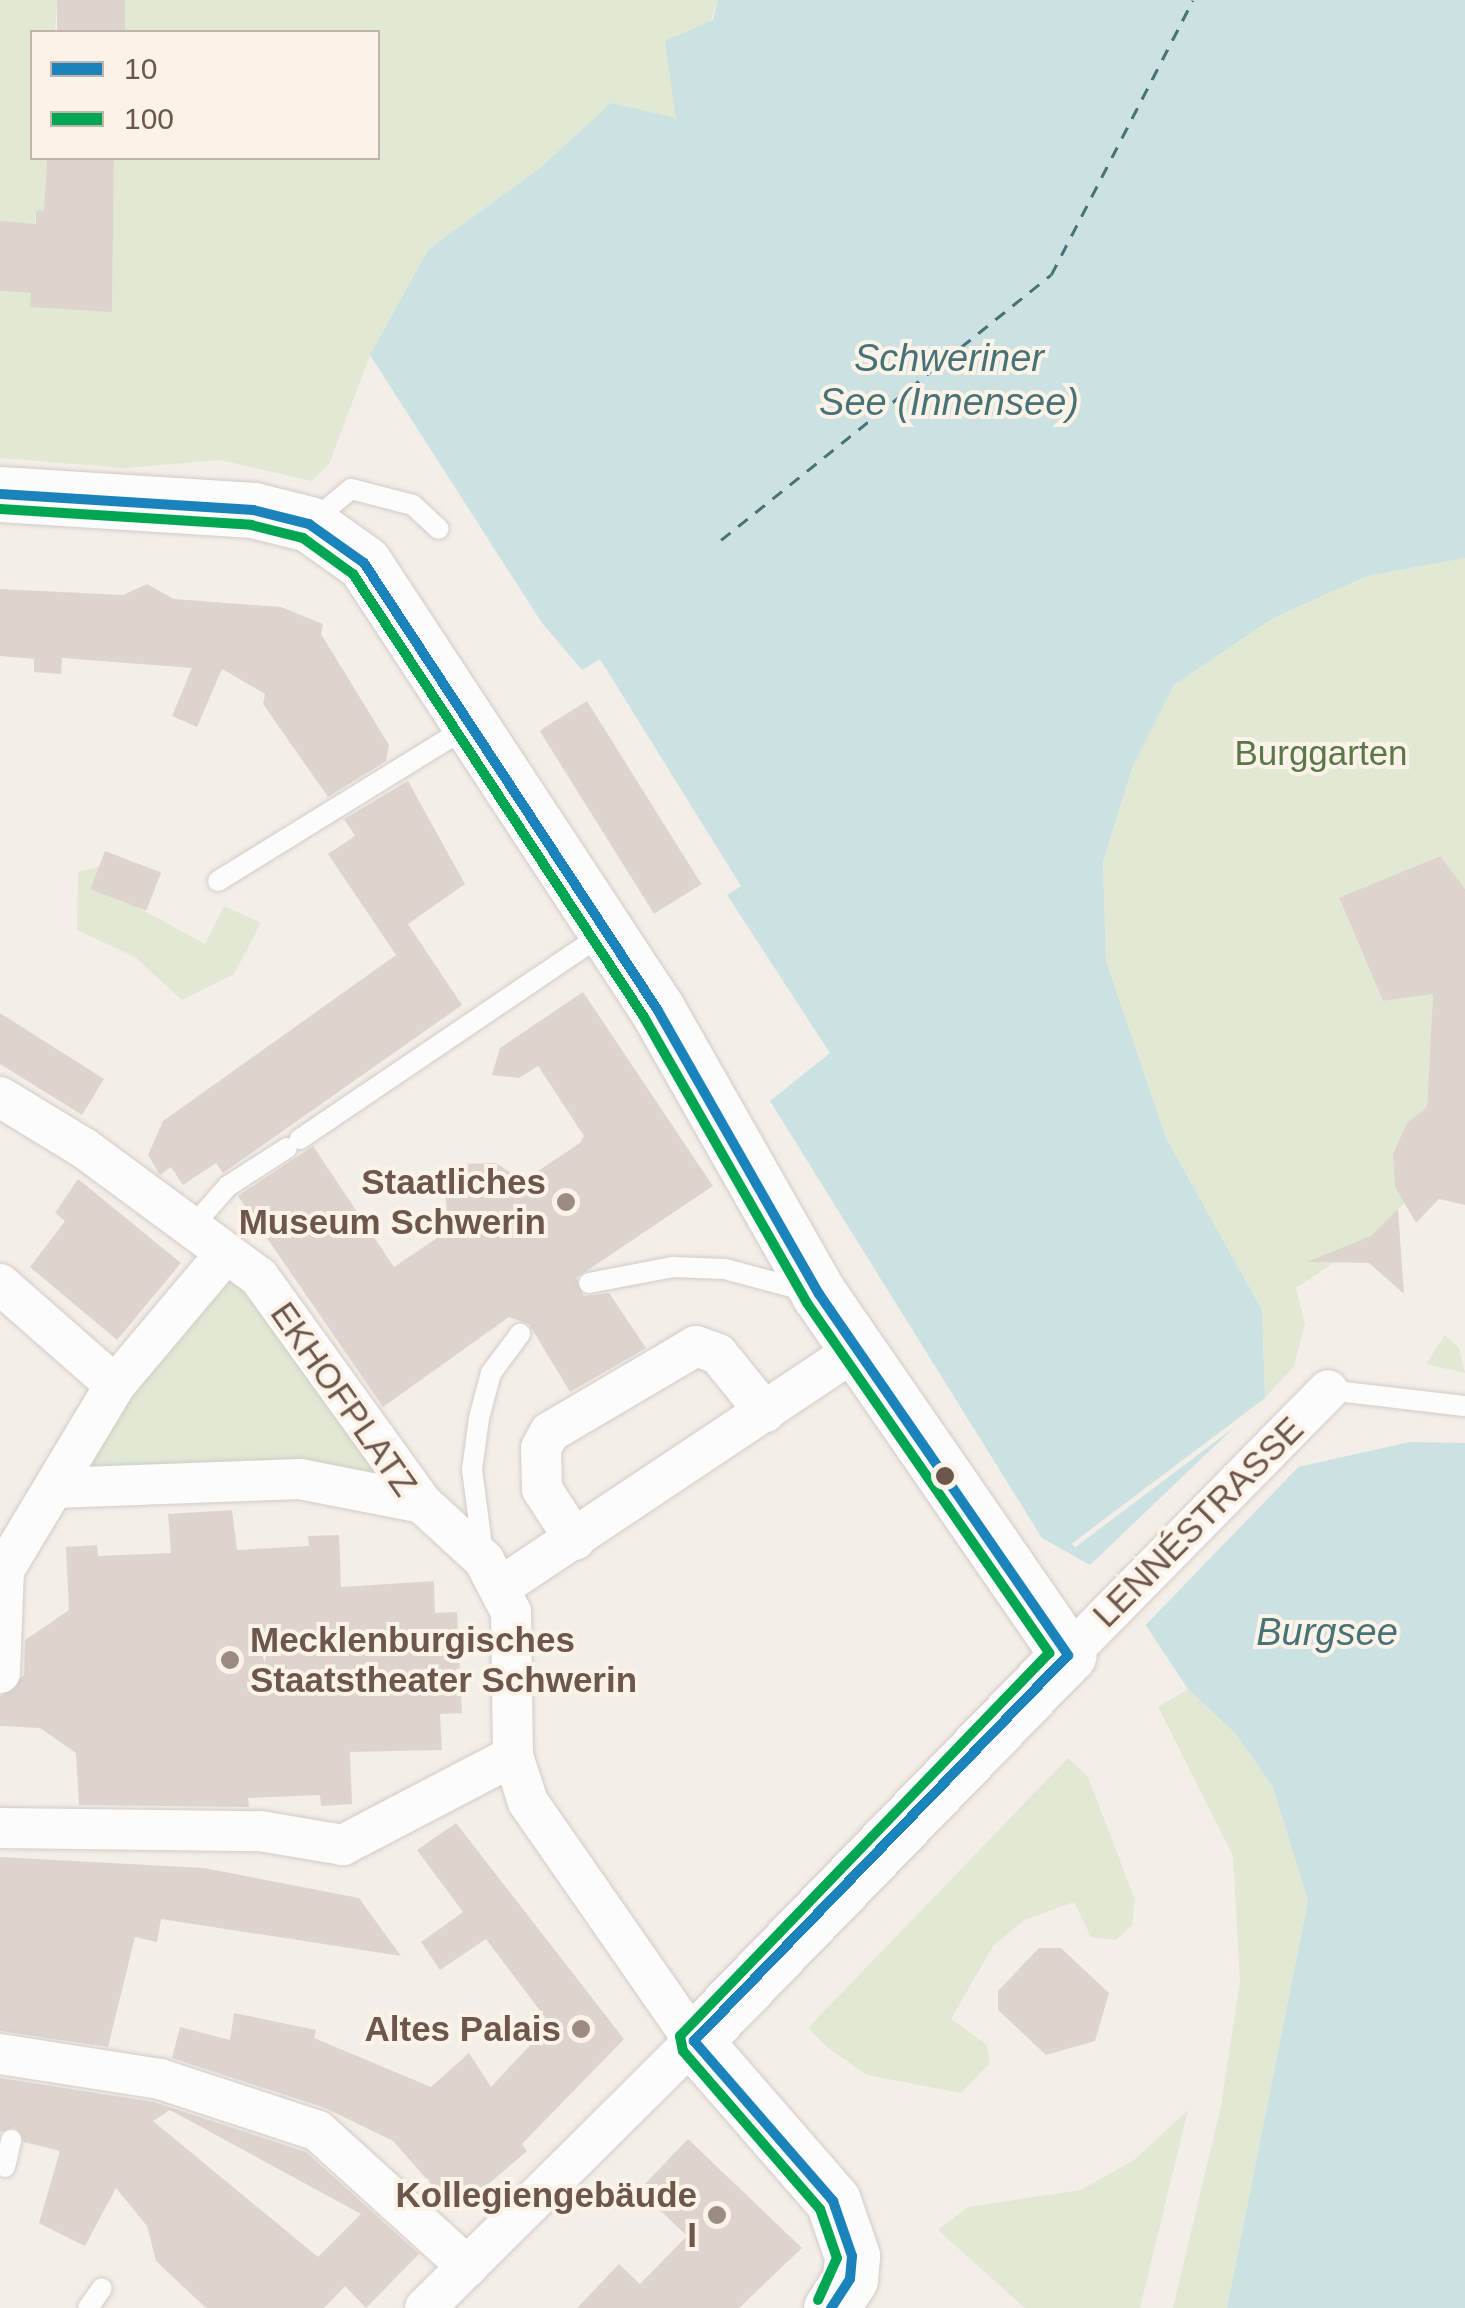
<!DOCTYPE html>
<meta charset="utf-8">
<style>
body{margin:0}
#map{position:relative;width:1465px;height:2308px;overflow:hidden;background:#f4eee8;font-family:Helvetica,sans-serif}
div>[style]{position:absolute}
[style*='--x']{left:calc(var(--x)*1px);top:calc(var(--y)*1px);width:calc(var(--w)*1px);rotate:calc(var(--a)*1deg)}
.green>*{inset:0;background:#e1e8d4}
.water>*{inset:0;background:#cbe1e2}
.pier>*{inset:0;background:#f4eee8;transform-origin:0 0}
.ferry>*{height:2.5px;margin-top:-1.25px;transform-origin:0;background:repeating-linear-gradient(90deg,#477277 0 12px,transparent 0 22px)}
.building>*{inset:0;background:#ddd4ce;transform-origin:0 0}
.roads{filter:drop-shadow(0 0 2px #d3cbc6) drop-shadow(0 0 2px #d3cbc6)}
.lane>*{height:20px;margin:-10px;padding:0 10px;transform-origin:10px;border-radius:10px;background:#fdfcfc}
.street>*{height:40px;margin:-20px;padding:0 20px;transform-origin:20px;border-radius:20px;background:#fdfcfc}
.secondary>*{height:55px;margin:-27.5px;padding:0 27.5px;transform-origin:27.5px;border-radius:27.5px;background:#fdfcfc}
.bus-1>*{height:10px;margin:-5px;padding:0 5px;transform-origin:5px;border-radius:5px;background:#1b83bc}
.bus-2>*{height:10px;margin:-5px;padding:0 5px;transform-origin:5px;border-radius:5px;background:#00a651}
.dots>*{width:28px;height:28px;translate:-50% -50%;box-sizing:border-box;border:5px solid #fcf3e8;border-radius:50%}
span{translate:-50% -50%;white-space:nowrap;text-align:center;line-height:1.15;-webkit-text-stroke:8px #fcf3e8;paint-order:stroke}
.park-label{font-size:35px;color:#597749}
.poi-label{font-size:35px;color:#6d564c;font-weight:700}
.right{translate:-100% -50%;text-align:right}
.left{translate:0 -50%;text-align:left}
.street-label{font-size:35px;color:#6d564c}
.water-label{font-size:38px;color:#477277;font-style:italic}
.legend{position:absolute;left:30px;top:30px;width:350px;height:130px;box-sizing:border-box;background:#fcf3e8;border:2px solid #c3b4aa;margin:0;padding:12px 18px;list-style:none;font-size:30px;color:#6d564c}
.legend li{display:flex;align-items:center;gap:20px;height:50px}
.legend b{width:50px;border:2px solid #c3b4aa}
</style>
<div id="map">
<div class="green">
<i style="clip-path:polygon(0 0,57px 0,55px 32px,32px 32px,32px 158px,47px 158px,44px 211px,36px 211px,35px 224px,0 221px)"></i>
<i style="clip-path:polygon(125px 0,718px 0,677px 119px,611px 103px,541px 167px,428px 250px,370px 355px,329px 464px,312px 481px,220px 460px,124px 468px,0 458px,0 291px,31px 293px,31px 307px,112px 311px,114px 158px,378px 158px,378px 32px,123px 32px)"></i>
<i style="clip-path:polygon(1465px 558px,1465px 889px,1439px 856px,1339px 899px,1383px 1001px,1433px 994px,1427px 1107px,1407px 1123px,1393px 1152px,1404px 1203px,1368px 1240px,1296px 1288px,1305px 1324px,1294px 1366px,1265px 1398px,1262px 1310px,1166px 1138px,1106px 961px,1103px 862px,1132px 768px,1174px 685px,1273px 618px,1367px 576px)"></i>
<i style="clip-path:polygon(101px 866px,126px 901px,205px 944px,224px 906px,261px 923px,234px 974px,182px 1000px,135px 957px,77px 930px,78px 872px)"></i>
<i style="clip-path:polygon(226px 1255px,422px 1503px,55px 1488px)"></i>
<i style="clip-path:polygon(1445px 1335px,1459px 1348px,1465px 1373px,1426px 1364px)"></i>
<i style="clip-path:polygon(1188px 1689px,1236px 1734px,1273px 1787px,1308px 1901px,1227px 2308px,1173px 2308px,1221px 2106px,1240px 1981px,1233px 1856px,1158px 1707px)"></i>
<i style="clip-path:polygon(1068px 1758px,1088px 1777px,1135px 1900px,1132px 1925px,1116px 1940px,1091px 1937px,1074px 1902px,1024px 1920px,993px 1946px,951px 2019px,987px 2045px,990px 2063px,961px 2093px,867px 2075px,828px 2048px,808px 2028px)"></i>
<i style="clip-path:polygon(1188px 2110px,1140px 2308px,1025px 2308px,938px 2230px,968px 2207px,1081px 2190px,1134px 2160px)"></i>
</div>
<div class="water">
<i style="clip-path:polygon(718px 0,1465px 0,1465px 558px,1367px 576px,1273px 618px,1174px 685px,1132px 768px,1103px 862px,1106px 961px,1166px 1138px,1262px 1310px,1265px 1398px,1090px 1565px,1042px 1538px,770px 1101px,830px 1053px,727px 895px,741px 886px,600px 659px,582px 670px,542px 623px,370px 355px,428px 250px,541px 167px,611px 103px,676px 118px,665px 41px,713px 20px)"></i>
<i style="clip-path:polygon(1410px 1442px,1465px 1443px,1465px 2308px,1227px 2308px,1308px 1901px,1273px 1787px,1236px 1734px,1188px 1689px,1145px 1624px,1298px 1467px)"></i>
</div>
<div class="pier">
<i style="left:1265px;top:1398px;width:5px;height:242px;rotate:53deg"></i>
<i style="left:1305px;top:1460px;width:229px;height:10px;rotate:134deg"></i>
</div>
<div class="ferry">
<i style="--x:721;--y:540;--w:423;--a:-38.8"></i>
<i style="--x:1051;--y:275;--w:309;--a:-62.7"></i>
</div>
<div class="building">
<i style="left:57px;top:0;width:68px;height:32px"></i>
<i style="clip-path:polygon(47px 158px,114px 158px,112px 312px,30px 307px,31px 293px,0 291px,0 221px,36px 224px,36px 210px,44px 211px)"></i>
<i style="clip-path:polygon(147px 584px,174px 599px,281px 607px,323px 624px,321px 634px,389px 745px,386px 761px,328px 797px,263px 704px,265px 694px,222px 669px,197px 727px,172px 716px,192px 668px,62px 658px,61px 674px,34px 672px,34px 659px,0 656px,0 589px,123px 595px)"></i>
<i style="left:587px;top:701px;width:216px;height:56px;rotate:58deg"></i>
<i style="clip-path:polygon(408px 781px,465px 884px,408px 924px,462px 1005px,223px 1173px,216px 1163px,183px 1185px,171px 1167px,160px 1175px,148px 1155px,163px 1121px,396px 955px,328px 854px,355px 836px,344px 819px)"></i>
<i style="left:105px;top:851px;width:60px;height:41px;rotate:21deg"></i>
<i style="clip-path:polygon(1440px 856px,1465px 889px,1465px 1205px,1439px 1199px,1416px 1223px,1395px 1187px,1393px 1153px,1407px 1123px,1427px 1107px,1433px 994px,1383px 1001px,1339px 898px)"></i>
<i style="clip-path:polygon(583px 992px,713px 1186px,576px 1278px,584px 1296px,609px 1293px,646px 1348px,570px 1392px,529px 1324px,509px 1317px,383px 1407px,238px 1196px,313px 1146px,394px 1267px,449px 1230px,445px 1193px,461px 1164px,496px 1163px,523px 1181px,580px 1143px,584px 1136px,538px 1066px,519px 1078px,492px 1075px,500px 1048px)"></i>
<i style="clip-path:polygon(0 1013px,104px 1079px,82px 1115px,0 1064px)"></i>
<i style="clip-path:polygon(78px 1179px,181px 1263px,117px 1340px,30px 1267px,65px 1221px,55px 1213px)"></i>
<i style="clip-path:polygon(1398px 1209px,1404px 1294px,1369px 1263px,1307px 1262px,1371px 1236px)"></i>
<i style="clip-path:polygon(232px 1510px,237px 1550px,309px 1546px,308px 1536px,339px 1535px,341px 1587px,434px 1581px,435px 1613px,457px 1612px,462px 1713px,440px 1714px,442px 1750px,350px 1752px,352px 1804px,321px 1806px,320px 1795px,248px 1798px,249px 1807px,79px 1805px,76px 1753px,40px 1728px,0 1726px,0 1697px,24px 1675px,25px 1640px,69px 1610px,66px 1547px,97px 1545px,98px 1556px,171px 1553px,168px 1514px)"></i>
<i style="clip-path:polygon(456px 1823px,624px 2039px,522px 2144px,527px 2151px,456px 2212px,393px 2141px,325px 2108px,172px 2058px,180px 2027px,230px 2040px,234px 2013px,316px 2030px,314px 2038px,431px 2087px,469px 2053px,491px 2087px,550px 2024px,486px 1939px,440px 1970px,421px 1942px,463px 1912px,417px 1850px)"></i>
<i style="clip-path:polygon(0 1857px,204px 1868px,359px 1898px,401px 1956px,161px 1919px,157px 1942px,135px 1937px,108px 2047px,0 2031px)"></i>
<i style="clip-path:polygon(1039px 1948px,1061px 1948px,1109px 1993px,1095px 2041px,1046px 2055px,998px 2010px,998px 1991px)"></i>
<i style="clip-path:polygon(evenodd,0 2078px,154px 2102px,306px 2152px,419px 2254px,366px 2308px,345px 2286px,324px 2308px,206px 2308px,156px 2261px,147px 2226px,116px 2188px,85px 2246px,39px 2223px,60px 2151px,24px 2142px,15px 2127px,0 2132px,0 2078px,170px 2110px,361px 2214px,318px 2257px,153px 2121px,170px 2110px)"></i>
<i style="clip-path:polygon(688px 2139px,802px 2248px,739px 2308px,577px 2308px,619px 2264px,640px 2284px,687px 2236px,639px 2190px)"></i>
</div>
<div class="roads">
<div class="lane">
<i style="--x:310;--y:523;--w:53;--a:-39.7"></i>
<i style="--x:351;--y:489;--w:64;--a:14.5"></i>
<i style="--x:413;--y:505;--w:35;--a:43"></i>
<i style="--x:218;--y:881;--w:295;--a:-31.7"></i>
<i style="--x:300;--y:1139;--w:367;--a:-34.1"></i>
<i style="--x:192;--y:1227;--w:55;--a:-48.7"></i>
<i style="--x:228;--y:1186;--w:70;--a:-32.8"></i>
<i style="--x:589;--y:1283;--w:86;--a:-10.8"></i>
<i style="--x:673;--y:1267;--w:52;--a:2.2"></i>
<i style="--x:725;--y:1269;--w:85;--a:15"></i>
<i style="--x:1328;--y:1390;--w:138;--a:6.7"></i>
<i style="--x:483;--y:1553;--w:84;--a:-97.5"></i>
<i style="--x:472;--y:1470;--w:52;--a:-82.3"></i>
<i style="--x:479;--y:1418;--w:47;--a:-75.1"></i>
<i style="--x:491;--y:1373;--w:49;--a:-53.4"></i>
<i style="--x:5;--y:2167;--w:28;--a:-77"></i>
<i style="--x:88;--y:2308;--w:24;--a:-55"></i>
</div>
<div class="street">
<i style="--x:0;--y:1097;--w:98;--a:31.3"></i>
<i style="--x:84;--y:1148;--w:217;--a:36.4"></i>
<i style="--x:259;--y:1277;--w:279;--a:54.2"></i>
<i style="--x:422;--y:1503;--w:84;--a:42.6"></i>
<i style="--x:484;--y:1560;--w:59;--a:62.6"></i>
<i style="--x:511;--y:1612;--w:144;--a:89.2"></i>
<i style="--x:513;--y:1756;--w:48;--a:71.9"></i>
<i style="--x:528;--y:1802;--w:291;--a:55.2"></i>
<i style="--x:694;--y:2041;--w:379;--a:135.2"></i>
<i style="--x:0;--y:1284;--w:153;--a:41.3"></i>
<i style="--x:55;--y:1488;--w:245;--a:-2.1"></i>
<i style="--x:300;--y:1479;--w:124;--a:11.1"></i>
<i style="--x:575;--y:1540;--w:61;--a:-122.9"></i>
<i style="--x:542;--y:1489;--w:41;--a:-91.4"></i>
<i style="--x:541;--y:1448;--w:18;--a:-61"></i>
<i style="--x:550;--y:1432;--w:169;--a:-30.5"></i>
<i style="--x:696;--y:1346;--w:23;--a:20"></i>
<i style="--x:718;--y:1354;--w:75;--a:51"></i>
<i style="--x:499;--y:1588;--w:430;--a:-33.7"></i>
<i style="--x:1068;--y:1655;--w:371;--a:-45.5"></i>
<i style="--x:0;--y:1673;--w:103;--a:-87.8"></i>
<i style="--x:4;--y:1570;--w:216;--a:-59"></i>
<i style="--x:115;--y:1385;--w:172;--a:-49.9"></i>
<i style="--x:0;--y:1828;--w:260;--a:0.7"></i>
<i style="--x:260;--y:1831;--w:84;--a:9.6"></i>
<i style="--x:343;--y:1845;--w:192;--a:-27.6"></i>
<i style="--x:0;--y:2054;--w:162;--a:8.9"></i>
<i style="--x:160;--y:2079;--w:166;--a:18.2"></i>
<i style="--x:318;--y:2131;--w:202;--a:42.2"></i>
</div>
<div class="secondary">
<i style="--x:0;--y:494;--w:254;--a:3.6"></i>
<i style="--x:253;--y:510;--w:58;--a:14"></i>
<i style="--x:309;--y:524;--w:67;--a:35.3"></i>
<i style="--x:364;--y:563;--w:534;--a:56.7"></i>
<i style="--x:657;--y:1009;--w:328;--a:60.4"></i>
<i style="--x:819;--y:1294;--w:439;--a:55.4"></i>
<i style="--x:1068;--y:1655;--w:537;--a:134.1"></i>
<i style="--x:694;--y:2041;--w:212;--a:49"></i>
<i style="--x:833;--y:2201;--w:58;--a:70.9"></i>
<i style="--x:852;--y:2256;--w:23;--a:95"></i>
<i style="--x:850;--y:2279;--w:35;--a:123"></i>
</div>
</div>
<div class="bus-1">
<i style="--x:0;--y:494;--w:254;--a:3.6"></i>
<i style="--x:253;--y:510;--w:58;--a:14"></i>
<i style="--x:309;--y:524;--w:67;--a:35.3"></i>
<i style="--x:364;--y:563;--w:534;--a:56.7"></i>
<i style="--x:657;--y:1009;--w:328;--a:60.4"></i>
<i style="--x:819;--y:1294;--w:439;--a:55.4"></i>
<i style="--x:694;--y:2041;--w:537;--a:-45.9"></i>
<i style="--x:694;--y:2041;--w:212;--a:49"></i>
<i style="--x:833;--y:2201;--w:58;--a:70.9"></i>
<i style="--x:852;--y:2256;--w:23;--a:95"></i>
<i style="--x:850;--y:2279;--w:35;--a:123"></i>
</div>
<div class="bus-2">
<i style="--x:0;--y:509;--w:252;--a:3.6"></i>
<i style="--x:251;--y:525;--w:54;--a:14"></i>
<i style="--x:303;--y:538;--w:62;--a:35.8"></i>
<i style="--x:353;--y:574;--w:530;--a:56.7"></i>
<i style="--x:644;--y:1017;--w:329;--a:60.3"></i>
<i style="--x:807;--y:1303;--w:426;--a:55.3"></i>
<i style="--x:1049;--y:1653;--w:532;--a:133.93"></i>
<i style="--x:680;--y:2036;--w:15;--a:79"></i>
<i style="--x:683;--y:2051;--w:209;--a:49.1"></i>
<i style="--x:820;--y:2209;--w:52;--a:70.9"></i>
<i style="--x:837;--y:2258;--w:46;--a:114.3"></i>
</div>
<div class="dots">
<i style="left:566px;top:1202px;background:#9c8b83"></i>
<i style="left:945px;top:1476px;background:#6d564c"></i>
<i style="left:230px;top:1660px;background:#9c8b83"></i>
<i style="left:581px;top:2029px;background:#9c8b83"></i>
<i style="left:717px;top:2215px;background:#9c8b83"></i>
</div>
<div class="park-label">
<span style="left:1321px;top:753px">Burggarten</span>
</div>
<div class="poi-label">
<span class="right" style="left:546px;top:1202px">Staatliches<br>Museum Schwerin</span>
<span class="left" style="left:250px;top:1660px">Mecklenburgisches<br>Staatstheater Schwerin</span>
<span class="right" style="left:561px;top:2029px">Altes Palais</span>
<span class="right" style="left:697px;top:2215px">Kollegiengebäude<br>I</span>
</div>
<div class="street-label">
<span style="left:344px;top:1399px;rotate:55deg">EKHOFPLATZ</span>
<span style="left:1198px;top:1522px;rotate:-45deg">LENNÉSTRASSE</span>
</div>
<div class="water-label">
<span style="left:949px;top:381px">Schweriner<br>See (Innensee)</span>
<span style="left:1327px;top:1633px">Burgsee</span>
</div>
<ul class="legend">
<li><b style="height:12px;background:#1b83bc"></b>10</li>
<li><b style="height:12px;background:#00a651"></b>100</li>
</ul>
</div>
